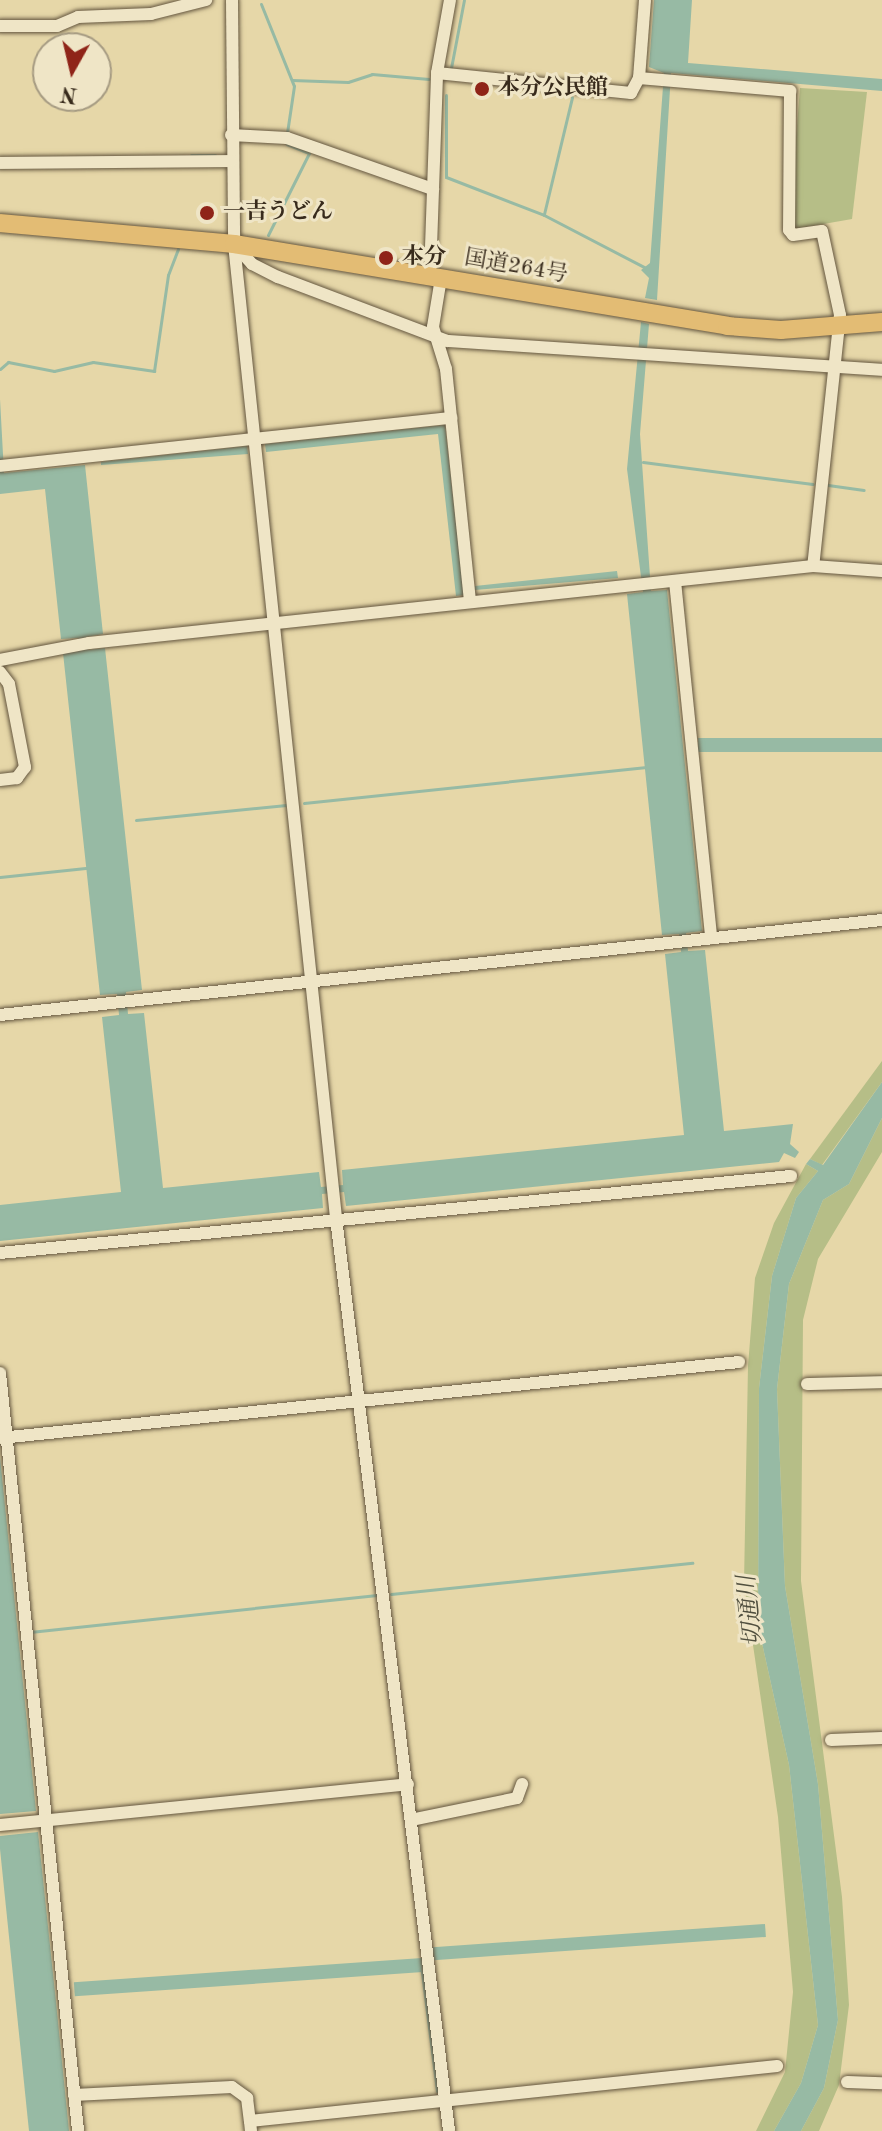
<!DOCTYPE html>
<meta charset="utf-8">
<style>
body{margin:0}
#map{position:relative;width:882px;height:2131px;overflow:hidden;background:#e6d7a8;font-family:"Old Standard TT","Noto Serif JP",serif}
div>[style]{position:absolute}
[style*='--x']{left:calc(var(--x)*1px);top:calc(var(--y)*1px);width:calc(var(--w)*1px);rotate:calc(var(--a)*1deg)}
.green>*{inset:0;background:#b6be87}
.water>*{inset:0;background:#97baa4;transform-origin:0 0}
.stream>*{height:3px;margin:-1.5px;padding:0 1.5px;transform-origin:1.5px;border-radius:1.5px;background:#97baa4}
.roads{filter:drop-shadow(0 0 2px #64563f) drop-shadow(0 0 2px #64563f)}
.minor>*{height:12px;margin:-6px;padding:0 6px;transform-origin:6px;border-radius:6px;background:#efe5c6}
.highway>*{height:18px;margin:-9px;padding:0 9px;transform-origin:9px;border-radius:9px;background:#e3bc74}
.dots>*{width:22px;height:22px;translate:-50% -50%;box-sizing:border-box;border:4px solid #efe5c6;border-radius:50%}
span{translate:-50% -50%;white-space:nowrap;text-align:center;line-height:1.15;-webkit-text-stroke:6px #efe5c6;paint-order:stroke}
.poi-label{font-size:22px;color:#382b1c;font-weight:700}
.left{translate:0 -50%;text-align:left}
.street-label{font-size:22px;color:#382b1c}
.water-label{font-size:24px;color:#504f3e;font-style:italic}
.north{position:absolute;left:32px;top:32px;width:80px;height:80px;box-sizing:border-box;background:#efe5c6;border:2px solid #a69b82;border-radius:50%;rotate:188deg;font-size:22px;font-weight:700;line-height:32px;text-align:center;color:#382b1c}
.north::after{content:'';display:block;margin:auto;width:28px;height:36px;background:#8f2418;clip-path:polygon(50% 0,100% 100%,50% 72%,0 100%)}
</style>
<div id="map">
<div class="green">
<i style="clip-path:polygon(800px 88px,867px 92px,852px 219px,795px 229px,791px 202px)"></i>
<i style="clip-path:polygon(882px 1061px,882px 1082px,822px 1165px,810px 1159px)"></i>
<i style="clip-path:polygon(882px 1118px,882px 1152px,818px 1259px,803px 1320px,801px 1581px,842px 1897px,849px 2005px,839px 2085px,819px 2131px,801px 2131px,824px 2088px,838px 2020px,818px 1784px,785px 1586px,777px 1389px,789px 1284px,823px 1200px,849px 1184px)"></i>
<i style="clip-path:polygon(806px 1164px,818px 1171px,796px 1198px,772px 1276px,759px 1388px,758px 1625px,789px 1765px,818px 2025px,801px 2083px,774px 2131px,756px 2131px,785px 2072px,793px 1992px,778px 1817px,744px 1583px,748px 1366px,755px 1278px,774px 1223px)"></i>
</div>
<div class="water">
<i style="clip-path:polygon(654px 0,692px 0,688px 63px,882px 79px,882px 91px,671px 73px,657px 300px,645px 298px,649px 278px,641px 270px,650px 263px,664px 73px,649px 67px)"></i>
<i style="clip-path:polygon(641px 322px,649px 324px,640px 434px,651px 591px,667px 590px,702px 931px,686px 933px,688px 951px,705px 950px,724px 1131px,793px 1124px,790px 1144px,799px 1152px,795px 1158px,784px 1153px,779px 1162px,346px 1206px,344px 1192px,322px 1194px,323px 1208px,0 1241px,0 1205px,121px 1192px,102px 1017px,119px 1015px,117px 994px,100px 995px,63px 653px,79px 651px,78px 638px,61px 639px,45px 489px,0 494px,0 399px,4px 473px,85px 465px,103px 634px,86px 637px,88px 650px,105px 648px,142px 990px,126px 992px,128px 1014px,144px 1013px,163px 1188px,319px 1172px,321px 1187px,343px 1185px,342px 1170px,684px 1135px,665px 954px,681px 952px,679px 934px,662px 935px,627px 594px,643px 592px,627px 469px)"></i>
<i style="clip-path:polygon(445px 425px,464px 595px,456px 596px,438px 434px,266px 452px,265px 444px)"></i>
<i style="clip-path:polygon(247px 446px,248px 454px,101px 465px,101px 462px)"></i>
<i style="clip-path:polygon(617px 571px,618px 578px,475px 590px,475px 586px)"></i>
<i style="left:882px;top:738px;width:14px;height:184px;rotate:90deg"></i>
<i style="clip-path:polygon(882px 1082px,882px 1118px,849px 1184px,823px 1200px,789px 1284px,777px 1389px,785px 1586px,818px 1784px,838px 2020px,824px 2088px,801px 2131px,774px 2131px,801px 2083px,818px 2025px,789px 1765px,758px 1625px,759px 1388px,772px 1276px,796px 1198px,818px 1171px,806px 1164px,810px 1159px,823px 1165px)"></i>
<i style="clip-path:polygon(0 1457px,36px 1811px,0 1814px)"></i>
<i style="clip-path:polygon(38px 1832px,56px 2002px,69px 2131px,29px 2131px,0 1849px,0 1836px)"></i>
<i style="left:765px;top:1924px;width:13px;height:333px;rotate:86deg"></i>
<i style="left:422px;top:1958px;width:14px;height:349px;rotate:86deg"></i>
</div>
<div class="stream">
<i style="--x:261;--y:4;--w:88;--a:68.1"></i>
<i style="--x:294;--y:86;--w:48;--a:98.5"></i>
<i style="--x:451;--y:68;--w:69;--a:-79.2"></i>
<i style="--x:292;--y:80;--w:56;--a:2"></i>
<i style="--x:348;--y:82;--w:25;--a:-18"></i>
<i style="--x:372;--y:74;--w:57;--a:5"></i>
<i style="--x:446;--y:95;--w:82;--a:90"></i>
<i style="--x:446;--y:177;--w:105;--a:21.2"></i>
<i style="--x:544;--y:215;--w:113;--a:27.5"></i>
<i style="--x:191;--y:155;--w:24;--a:0"></i>
<i style="--x:544;--y:214;--w:120;--a:-76.5"></i>
<i style="--x:268;--y:235;--w:92;--a:-63.4"></i>
<i style="--x:309;--y:153;--w:24;--a:-158"></i>
<i style="--x:0;--y:369;--w:11;--a:-41"></i>
<i style="--x:8;--y:362;--w:47;--a:11.1"></i>
<i style="--x:54;--y:371;--w:40;--a:-13"></i>
<i style="--x:93;--y:362;--w:62;--a:8.4"></i>
<i style="--x:154;--y:371;--w:97;--a:-81.7"></i>
<i style="--x:168;--y:275;--w:28;--a:-69"></i>
<i style="--x:643;--y:462;--w:171;--a:7.4"></i>
<i style="--x:828;--y:485;--w:36;--a:8"></i>
<i style="--x:304;--y:803;--w:342;--a:-6"></i>
<i style="--x:136;--y:820;--w:151;--a:-5.7"></i>
<i style="--x:0;--y:877;--w:86;--a:-6"></i>
<i style="--x:391;--y:1594;--w:303;--a:-5.9"></i>
<i style="--x:30;--y:1632;--w:349;--a:-6.1"></i>
<i style="--x:422;--y:1972;--w:120;--a:82.8"></i>
</div>
<div class="roads">
<div class="minor">
<i style="--x:232;--y:0;--w:244;--a:89.5"></i>
<i style="--x:234;--y:244;--w:979;--a:84.02"></i>
<i style="--x:336;--y:1218;--w:920;--a:82.94"></i>
<i style="--x:0;--y:26;--w:57;--a:0"></i>
<i style="--x:57;--y:26;--w:23;--a:-23"></i>
<i style="--x:78;--y:17;--w:73;--a:-2.4"></i>
<i style="--x:151;--y:14;--w:57;--a:-14.3"></i>
<i style="--x:437;--y:73;--w:195;--a:5.9"></i>
<i style="--x:631;--y:93;--w:17;--a:-62"></i>
<i style="--x:639;--y:78;--w:78;--a:-85.6"></i>
<i style="--x:639;--y:78;--w:152;--a:4.9"></i>
<i style="--x:790;--y:91;--w:139;--a:90.4"></i>
<i style="--x:789;--y:230;--w:6;--a:51"></i>
<i style="--x:793;--y:235;--w:29;--a:-8"></i>
<i style="--x:822;--y:231;--w:86;--a:77.9"></i>
<i style="--x:840;--y:315;--w:252;--a:96.1"></i>
<i style="--x:231;--y:135;--w:56;--a:3.1"></i>
<i style="--x:287;--y:138;--w:155;--a:19.3"></i>
<i style="--x:0;--y:163;--w:231;--a:-0.5"></i>
<i style="--x:234;--y:244;--w:27;--a:48"></i>
<i style="--x:252;--y:264;--w:29;--a:27"></i>
<i style="--x:278;--y:277;--w:181;--a:20.7"></i>
<i style="--x:447;--y:341;--w:436;--a:3.8"></i>
<i style="--x:430;--y:276;--w:203;--a:-88"></i>
<i style="--x:437;--y:73;--w:74;--a:-79.9"></i>
<i style="--x:441;--y:278;--w:50;--a:99.3"></i>
<i style="--x:433;--y:327;--w:44;--a:72.8"></i>
<i style="--x:446;--y:369;--w:234;--a:84.1"></i>
<i style="--x:0;--y:466;--w:454;--a:-6.1"></i>
<i style="--x:675;--y:581;--w:359;--a:84.2"></i>
<i style="--x:0;--y:660;--w:91;--a:-10.8"></i>
<i style="--x:89;--y:643;--w:728;--a:-6.07"></i>
<i style="--x:813;--y:566;--w:69;--a:4.1"></i>
<i style="--x:0;--y:672;--w:15;--a:53"></i>
<i style="--x:9;--y:684;--w:85;--a:79.1"></i>
<i style="--x:25;--y:767;--w:14;--a:126"></i>
<i style="--x:17;--y:778;--w:17;--a:173"></i>
<i style="--x:0;--y:1015;--w:887;--a:-6.15"></i>
<i style="--x:0;--y:1253;--w:795;--a:-5.56"></i>
<i style="--x:0;--y:1373;--w:762;--a:84.12"></i>
<i style="--x:807;--y:1384;--w:75;--a:-1.5"></i>
<i style="--x:0;--y:1438;--w:743;--a:-5.87"></i>
<i style="--x:831;--y:1740;--w:51;--a:-2.2"></i>
<i style="--x:411;--y:1820;--w:108;--a:-11.7"></i>
<i style="--x:517;--y:1798;--w:15;--a:-70"></i>
<i style="--x:0;--y:1825;--w:410;--a:-5.7"></i>
<i style="--x:847;--y:2082;--w:35;--a:2"></i>
<i style="--x:74;--y:2095;--w:158;--a:-2.9"></i>
<i style="--x:232;--y:2087;--w:19;--a:36"></i>
<i style="--x:247;--y:2098;--w:23;--a:83"></i>
<i style="--x:251;--y:2131;--w:10;--a:-96"></i>
<i style="--x:250;--y:2121;--w:530;--a:-5.96"></i>
</div>
<div class="highway">
<i style="--x:0;--y:223;--w:235;--a:5.1"></i>
<i style="--x:234;--y:244;--w:500;--a:9.4"></i>
<i style="--x:727;--y:326;--w:54;--a:4.2"></i>
<i style="--x:781;--y:330;--w:101;--a:-4.5"></i>
</div>
</div>
<div class="dots">
<i style="left:482px;top:89px;background:#8f2418"></i>
<i style="left:207px;top:213px;background:#8f2418"></i>
<i style="left:386px;top:258px;background:#8f2418"></i>
</div>
<div class="poi-label">
<span class="left" style="left:498px;top:89px">本分公民館</span>
<span class="left" style="left:223px;top:213px">一吉うどん</span>
<span class="left" style="left:402px;top:258px">本分</span>
</div>
<div class="street-label">
<span style="left:516px;top:267px;rotate:10deg">国道264号</span>
</div>
<div class="water-label">
<span style="left:752px;top:1611px;rotate:-96deg">切通川</span>
</div>
<div class="north">N</div>
</div>
